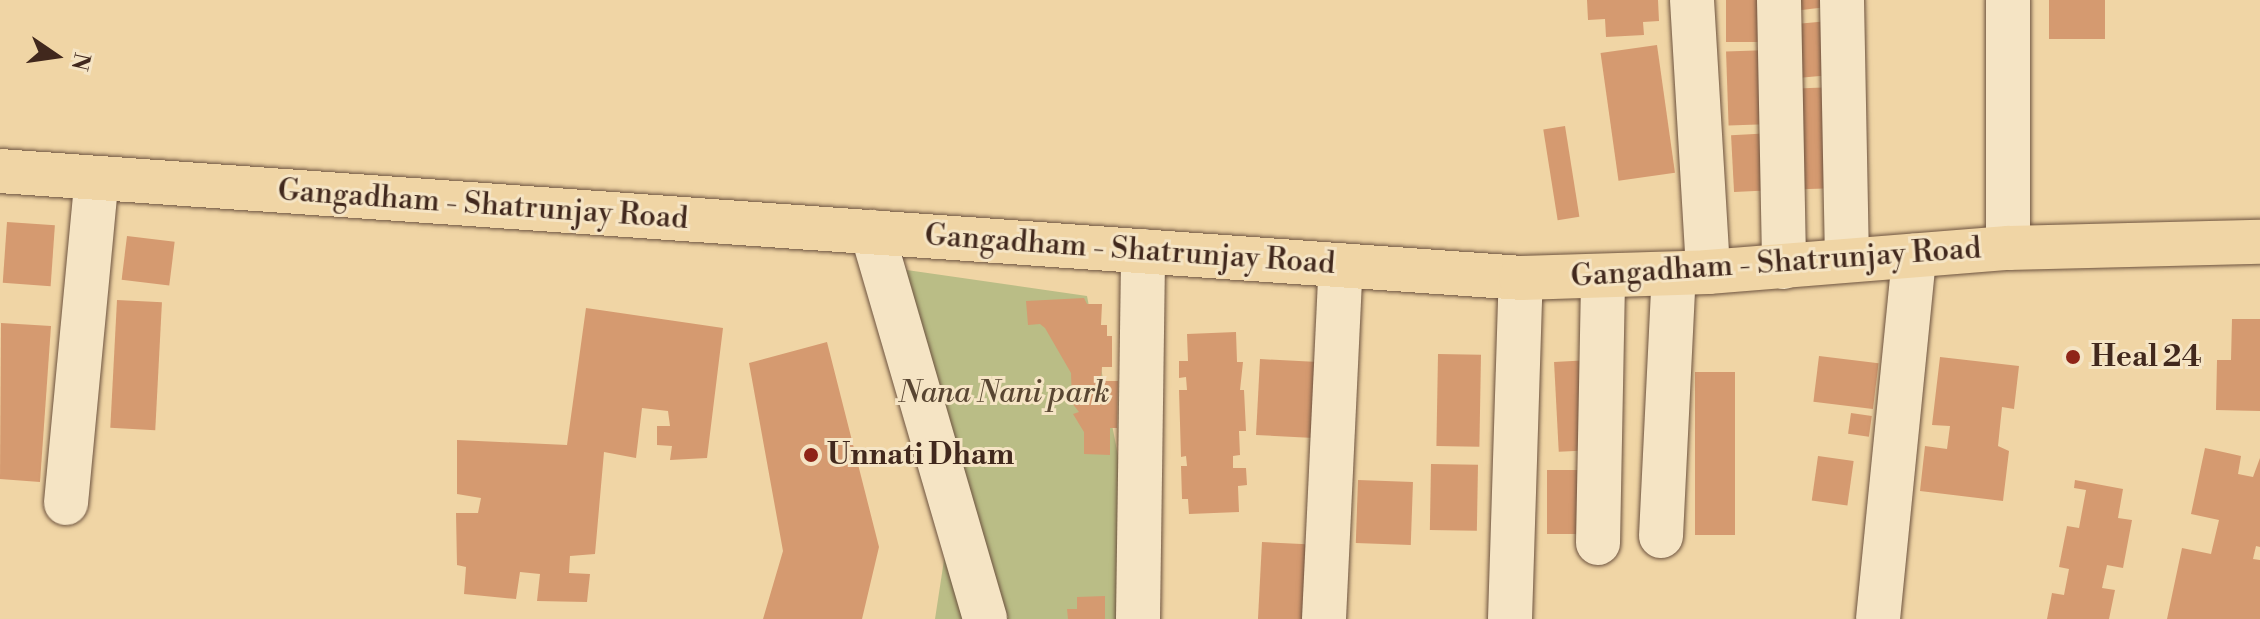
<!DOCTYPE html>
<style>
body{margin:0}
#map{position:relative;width:2260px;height:619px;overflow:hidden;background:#f0d5a5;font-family:"Libre Bodoni",serif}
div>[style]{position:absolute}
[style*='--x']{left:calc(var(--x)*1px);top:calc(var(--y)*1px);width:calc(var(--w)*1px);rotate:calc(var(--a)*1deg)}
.green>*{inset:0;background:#babd86}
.building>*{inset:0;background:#d59a70;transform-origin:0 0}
.roads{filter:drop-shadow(0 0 2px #6d533f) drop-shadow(0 0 2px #6d533f)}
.minor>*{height:44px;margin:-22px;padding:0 22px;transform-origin:22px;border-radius:22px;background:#f5e4c4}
.major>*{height:44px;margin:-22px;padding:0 22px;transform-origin:22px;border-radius:22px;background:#f0d5a5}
.dots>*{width:22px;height:22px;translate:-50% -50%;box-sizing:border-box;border:4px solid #f5e4c4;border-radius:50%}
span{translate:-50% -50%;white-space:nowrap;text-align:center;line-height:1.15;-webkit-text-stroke:6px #f5e4c4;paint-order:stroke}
.street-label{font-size:30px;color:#41281d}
.poi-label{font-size:30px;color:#41281d;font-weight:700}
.left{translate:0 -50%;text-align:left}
.park-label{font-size:30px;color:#594632;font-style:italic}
.north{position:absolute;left:16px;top:16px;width:80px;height:80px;-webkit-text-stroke:6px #f5e4c4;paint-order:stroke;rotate:103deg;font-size:22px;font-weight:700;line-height:32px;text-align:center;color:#41281d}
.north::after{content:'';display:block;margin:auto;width:28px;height:36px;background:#41281d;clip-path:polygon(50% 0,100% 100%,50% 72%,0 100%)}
</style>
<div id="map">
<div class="green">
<i style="clip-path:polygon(865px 264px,1087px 296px,1135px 543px,1129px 619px,935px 619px,946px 547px)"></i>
</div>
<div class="building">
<i style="clip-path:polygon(1587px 0,1658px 0,1659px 21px,1643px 22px,1644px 35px,1606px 37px,1605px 19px,1588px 20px)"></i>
<i style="left:1726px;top:0;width:43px;height:42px"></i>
<i style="clip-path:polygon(1784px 0,1834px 0,1835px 6px,1785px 12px)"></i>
<i style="left:2049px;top:0;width:56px;height:39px"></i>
<i style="left:1829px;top:21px;width:54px;height:39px;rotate:85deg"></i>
<i style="left:1657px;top:45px;width:129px;height:57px;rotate:82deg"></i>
<i style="left:1770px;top:50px;width:74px;height:44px;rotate:88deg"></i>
<i style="left:1837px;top:87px;width:101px;height:47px;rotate:88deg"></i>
<i style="left:1565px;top:126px;width:92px;height:22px;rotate:81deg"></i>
<i style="left:1773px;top:133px;width:57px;height:42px;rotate:87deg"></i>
<i style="left:7px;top:222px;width:48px;height:61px;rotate:4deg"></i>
<i style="left:127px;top:236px;width:48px;height:44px;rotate:7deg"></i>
<i style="clip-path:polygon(1084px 298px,1087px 304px,1102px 304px,1101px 325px,1107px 325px,1107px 336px,1112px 336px,1112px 367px,1102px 367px,1101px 381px,1118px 381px,1117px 428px,1110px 428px,1110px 455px,1084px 454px,1084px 432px,1073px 414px,1079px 412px,1072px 403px,1071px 373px,1045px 328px,1040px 324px,1028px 325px,1026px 301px)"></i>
<i style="left:117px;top:300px;width:45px;height:128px;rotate:3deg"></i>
<i style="clip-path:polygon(586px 308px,723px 328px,707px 458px,670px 460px,672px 446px,657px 445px,657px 426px,670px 426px,668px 411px,642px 408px,636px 458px,604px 452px,595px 554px,570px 556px,569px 573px,590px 574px,587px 602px,537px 601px,540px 574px,520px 572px,516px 599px,464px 594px,466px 567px,457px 565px,456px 513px,478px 513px,481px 498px,457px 494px,457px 440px,567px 445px)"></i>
<i style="clip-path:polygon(2232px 319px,2260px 319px,2260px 411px,2216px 410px,2217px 360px,2231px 360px)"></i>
<i style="clip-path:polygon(1px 323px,51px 326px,40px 482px,0 479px)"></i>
<i style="clip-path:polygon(1236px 332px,1237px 362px,1243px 362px,1240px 390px,1244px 390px,1246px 431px,1239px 431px,1240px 455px,1233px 456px,1233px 468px,1246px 468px,1247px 485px,1238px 486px,1239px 512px,1189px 514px,1188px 499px,1182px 499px,1181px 466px,1187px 466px,1186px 456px,1181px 457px,1179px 390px,1187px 390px,1186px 377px,1179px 378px,1179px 361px,1188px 361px,1187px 334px)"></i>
<i style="clip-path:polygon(827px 342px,879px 547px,862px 619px,763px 619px,783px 551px,749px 363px)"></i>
<i style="left:1438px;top:354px;width:43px;height:92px;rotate:1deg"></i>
<i style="left:1819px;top:356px;width:60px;height:46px;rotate:7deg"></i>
<i style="clip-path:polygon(1940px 357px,2019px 366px,2014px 409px,2002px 407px,1998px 446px,2009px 451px,2003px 501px,1920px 491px,1925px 446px,1947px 449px,1950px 426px,1932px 425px)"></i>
<i style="left:1260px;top:359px;width:63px;height:76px;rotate:3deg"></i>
<i style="left:1591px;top:360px;width:90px;height:37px;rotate:87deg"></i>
<i style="left:1695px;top:372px;width:40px;height:163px"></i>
<i style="left:1851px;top:413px;width:21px;height:21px;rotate:8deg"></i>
<i style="clip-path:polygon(2205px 448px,2241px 456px,2238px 474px,2253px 477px,2260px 458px,2260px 547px,2256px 546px,2253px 559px,2260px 560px,2260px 619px,2167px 619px,2182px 548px,2211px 554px,2219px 520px,2191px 514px)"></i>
<i style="left:1818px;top:456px;width:36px;height:45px;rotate:8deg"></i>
<i style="left:1431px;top:464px;width:47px;height:66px;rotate:1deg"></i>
<i style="left:1547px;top:470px;width:43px;height:64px"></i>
<i style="left:1358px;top:480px;width:55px;height:63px;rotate:2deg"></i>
<i style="clip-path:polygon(2075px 480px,2123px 489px,2118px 518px,2132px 520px,2123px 568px,2107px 565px,2102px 588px,2115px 590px,2109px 619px,2047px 619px,2052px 593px,2064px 595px,2069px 569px,2059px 567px,2067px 526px,2079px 528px,2086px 490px,2074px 488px)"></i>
<i style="left:1262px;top:542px;width:45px;height:77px;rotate:3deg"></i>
<i style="clip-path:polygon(1105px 596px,1105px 619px,1068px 619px,1067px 609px,1077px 609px,1077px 597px)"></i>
</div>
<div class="roads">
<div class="minor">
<i style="--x:1692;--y:0;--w:272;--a:86.6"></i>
<i style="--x:1779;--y:0;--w:267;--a:88.9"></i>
<i style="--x:1842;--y:0;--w:260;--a:88.9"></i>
<i style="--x:2008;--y:0;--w:248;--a:90"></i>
<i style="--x:872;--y:232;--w:403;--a:73.7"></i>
<i style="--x:66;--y:503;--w:326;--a:-84.6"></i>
<i style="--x:1661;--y:536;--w:262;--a:-87.2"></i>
<i style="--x:1598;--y:543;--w:266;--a:-88.9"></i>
<i style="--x:1138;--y:619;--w:368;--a:-89.2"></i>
<i style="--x:1324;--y:619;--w:354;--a:-87.3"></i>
<i style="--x:1510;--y:619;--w:341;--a:-88.2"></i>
<i style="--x:1878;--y:619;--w:365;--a:-84.3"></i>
</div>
<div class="major">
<i style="--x:0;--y:171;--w:1525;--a:4.02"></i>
<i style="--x:1521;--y:278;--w:187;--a:-1.8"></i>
<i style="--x:1708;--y:272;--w:301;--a:-4.6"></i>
<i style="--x:2008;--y:248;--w:252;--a:-1.4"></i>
</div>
</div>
<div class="dots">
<i style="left:2073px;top:357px;background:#8f2418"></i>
<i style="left:811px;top:455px;background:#8f2418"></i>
</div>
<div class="street-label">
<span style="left:483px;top:205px;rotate:4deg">Gangadham - Shatrunjay Road</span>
<span style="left:1130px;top:250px;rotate:4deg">Gangadham - Shatrunjay Road</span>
<span style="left:1776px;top:263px;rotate:-4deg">Gangadham - Shatrunjay Road</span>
</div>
<div class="poi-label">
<span class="left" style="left:2091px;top:357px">Heal 24</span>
<span class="left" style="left:827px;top:455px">Unnati Dham</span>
</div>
<div class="park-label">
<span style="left:1004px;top:393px">Nana Nani park</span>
</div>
<div class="north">N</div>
</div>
